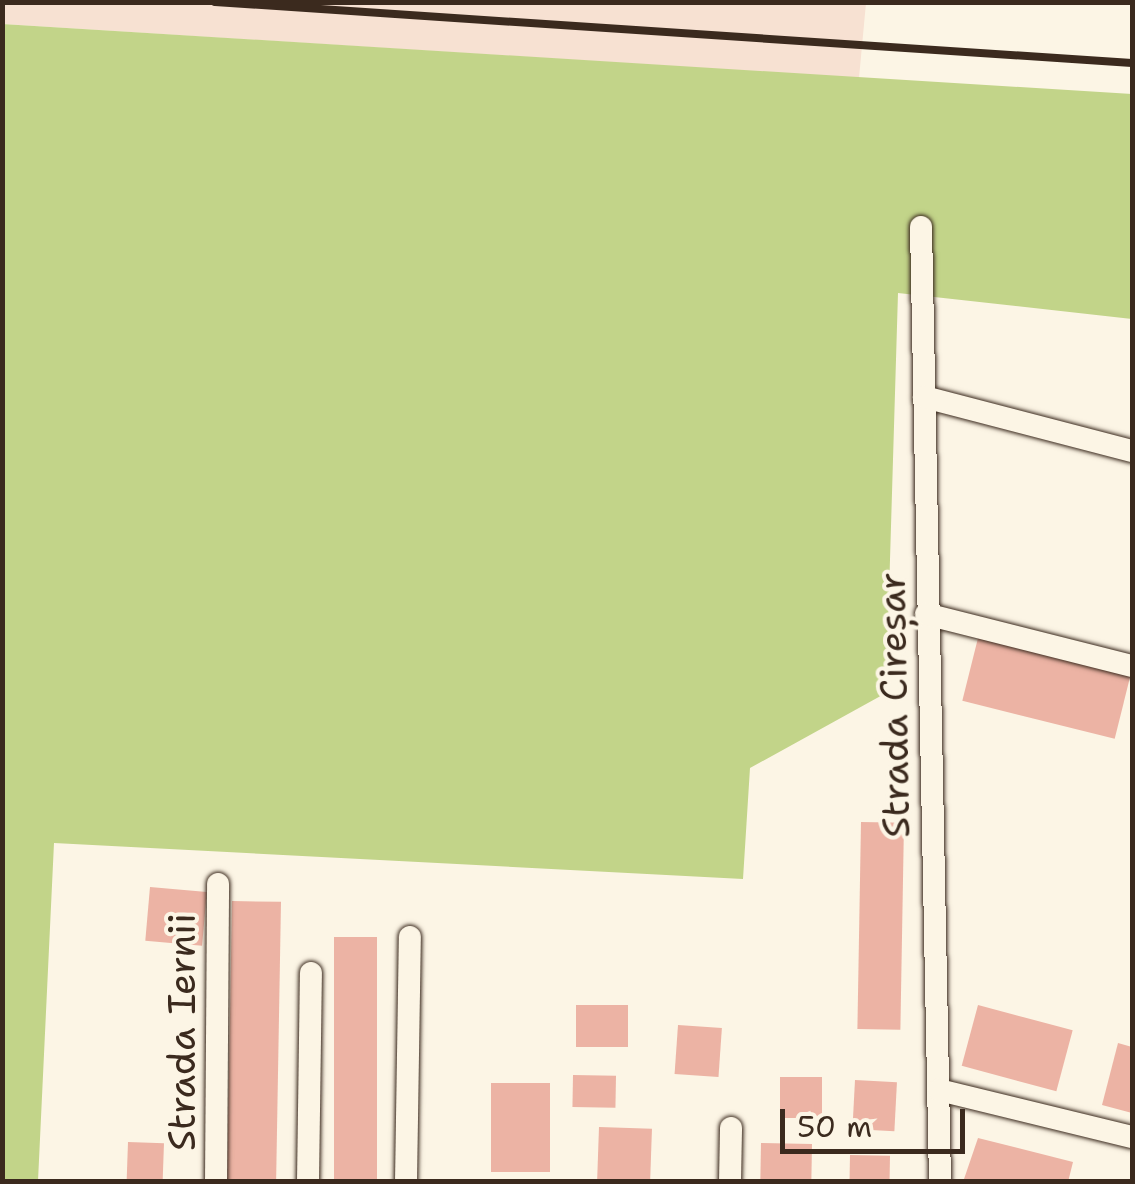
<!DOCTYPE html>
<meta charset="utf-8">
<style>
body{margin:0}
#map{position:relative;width:1135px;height:1184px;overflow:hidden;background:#fcf5e5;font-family:"Shantell Sans",sans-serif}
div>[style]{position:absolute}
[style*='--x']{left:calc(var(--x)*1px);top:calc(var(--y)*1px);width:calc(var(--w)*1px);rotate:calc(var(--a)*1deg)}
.built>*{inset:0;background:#f7e1d2}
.green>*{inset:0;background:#c2d489}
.building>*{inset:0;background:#ecb3a4;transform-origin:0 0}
.roads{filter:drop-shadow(0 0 2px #3b2a1e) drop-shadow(0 0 2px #3b2a1e)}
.street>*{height:22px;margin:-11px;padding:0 11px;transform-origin:11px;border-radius:11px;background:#fcf5e5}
.rail>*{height:8px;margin:-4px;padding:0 4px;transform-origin:4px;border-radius:4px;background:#3b2a1e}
span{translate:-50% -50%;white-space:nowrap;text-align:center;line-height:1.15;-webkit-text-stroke:8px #fcf5e5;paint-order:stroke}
.street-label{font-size:38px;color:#3b2a1e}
.frame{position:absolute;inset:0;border:5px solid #3b2a1e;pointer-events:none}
.scale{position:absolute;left:780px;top:1109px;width:185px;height:45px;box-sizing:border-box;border:5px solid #3b2a1e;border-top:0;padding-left:12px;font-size:30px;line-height:35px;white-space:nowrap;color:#3b2a1e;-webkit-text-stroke:8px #fcf5e5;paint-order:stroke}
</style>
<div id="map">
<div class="built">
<i style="clip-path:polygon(2px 3px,866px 3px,859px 78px,3px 24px)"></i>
</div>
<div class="green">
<i style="clip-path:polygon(2px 24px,1132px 94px,1132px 319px,898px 293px,886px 693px,750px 768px,743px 879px,54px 843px,38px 1181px,3px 1181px)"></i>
</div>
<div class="building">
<i style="left:980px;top:630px;width:157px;height:73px;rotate:14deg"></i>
<i style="left:861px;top:822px;width:43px;height:207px;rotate:1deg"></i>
<i style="left:150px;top:887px;width:57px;height:54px;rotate:5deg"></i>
<i style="left:232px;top:901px;width:49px;height:281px;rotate:1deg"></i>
<i style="left:334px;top:937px;width:43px;height:245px"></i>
<i style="left:576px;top:1005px;width:52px;height:42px"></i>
<i style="left:978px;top:1005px;width:98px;height:63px;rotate:15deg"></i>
<i style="left:678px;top:1025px;width:44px;height:49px;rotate:4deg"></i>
<i style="clip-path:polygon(1118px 1043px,1132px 1047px,1132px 1113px,1102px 1105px)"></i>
<i style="left:573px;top:1075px;width:43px;height:32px;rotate:1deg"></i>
<i style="left:822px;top:1077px;width:41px;height:42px;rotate:90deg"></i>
<i style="left:855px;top:1080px;width:42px;height:49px;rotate:3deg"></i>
<i style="left:491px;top:1083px;width:59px;height:89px"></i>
<i style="left:599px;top:1127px;width:53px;height:55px;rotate:2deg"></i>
<i style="clip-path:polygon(978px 1138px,1073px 1162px,1068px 1182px,963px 1182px)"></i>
<i style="left:128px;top:1142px;width:36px;height:40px;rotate:2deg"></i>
<i style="left:761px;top:1143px;width:51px;height:39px;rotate:1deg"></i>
<i style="left:850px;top:1155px;width:40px;height:27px;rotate:1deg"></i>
</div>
<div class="roads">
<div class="street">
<i style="--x:921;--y:227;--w:955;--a:88.86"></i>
<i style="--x:924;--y:397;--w:215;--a:14.6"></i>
<i style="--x:926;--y:614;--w:212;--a:14.2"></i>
<i style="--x:939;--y:1090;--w:199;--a:13.7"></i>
<i style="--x:216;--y:1182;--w:298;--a:-89.6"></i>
<i style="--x:308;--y:1182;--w:209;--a:-89.2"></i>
<i style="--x:406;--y:1182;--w:245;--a:-89.1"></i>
<i style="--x:730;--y:1182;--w:54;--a:-88.9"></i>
</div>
</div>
<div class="rail">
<i style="--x:215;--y:2;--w:919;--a:3.81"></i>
</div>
<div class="street-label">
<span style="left:894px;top:705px;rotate:-91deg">Strada Cireșar</span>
<span style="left:182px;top:1032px;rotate:-90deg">Strada Iernii</span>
</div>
<div class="frame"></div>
<div class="scale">50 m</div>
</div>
